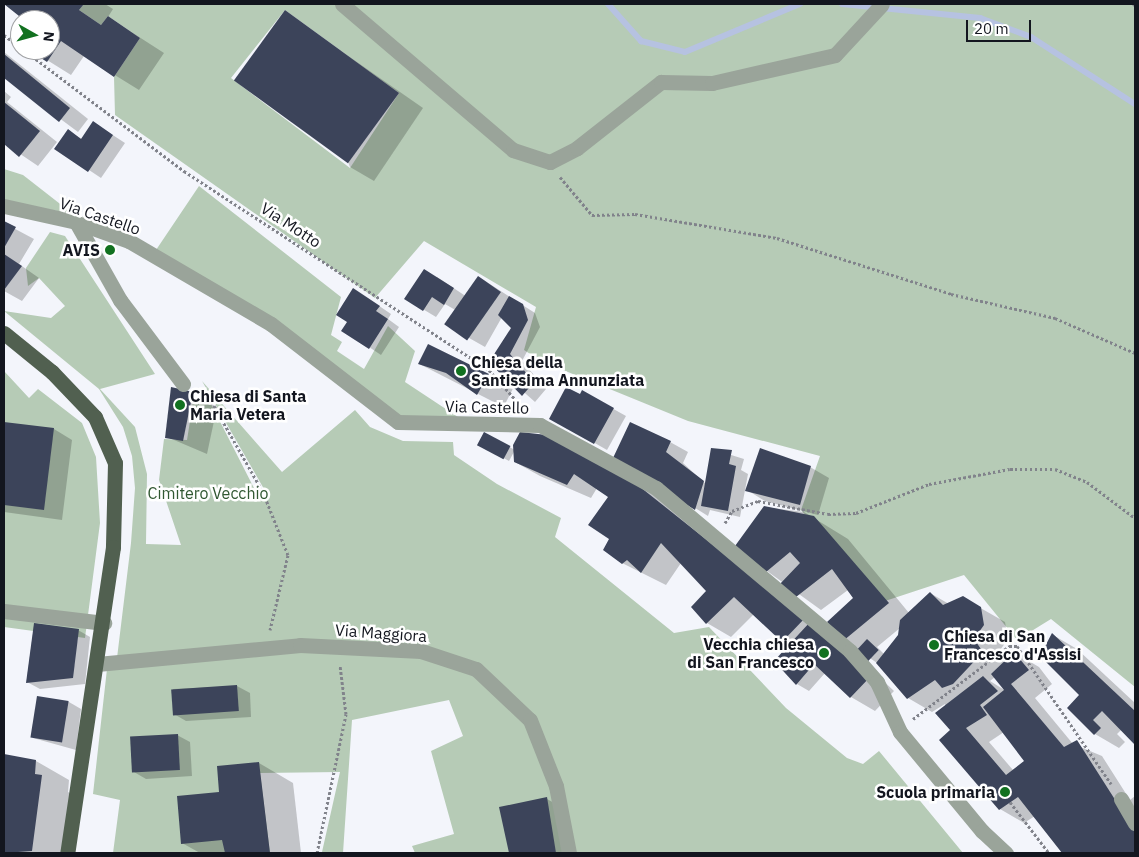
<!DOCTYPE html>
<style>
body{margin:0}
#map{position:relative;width:1139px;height:857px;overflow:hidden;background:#f3f5fb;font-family:"IBM Plex Sans",sans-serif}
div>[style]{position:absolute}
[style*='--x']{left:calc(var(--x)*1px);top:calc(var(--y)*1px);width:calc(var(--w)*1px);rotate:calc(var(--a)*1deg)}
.green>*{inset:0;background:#b6cbb6}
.shadow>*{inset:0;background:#0003;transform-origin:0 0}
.stream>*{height:6px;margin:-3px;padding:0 3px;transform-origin:3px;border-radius:3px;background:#b6c2e1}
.building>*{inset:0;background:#3c445a;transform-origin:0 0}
.path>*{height:3px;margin-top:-1.5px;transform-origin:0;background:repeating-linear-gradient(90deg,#81838b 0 2.5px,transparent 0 5px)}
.minor>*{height:15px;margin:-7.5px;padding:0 7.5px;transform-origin:7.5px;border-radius:7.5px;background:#9aa49a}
.major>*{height:15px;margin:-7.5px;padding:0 7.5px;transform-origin:7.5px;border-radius:7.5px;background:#516050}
.dots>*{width:14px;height:14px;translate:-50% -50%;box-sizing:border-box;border:2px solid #fff;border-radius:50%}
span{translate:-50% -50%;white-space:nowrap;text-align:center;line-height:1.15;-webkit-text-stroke:5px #fff;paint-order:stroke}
.street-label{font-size:16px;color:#13161f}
.poi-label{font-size:16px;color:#13161f;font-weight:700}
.right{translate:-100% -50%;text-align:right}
.left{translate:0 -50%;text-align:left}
.park-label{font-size:16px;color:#315832}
.frame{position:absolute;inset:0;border:5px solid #13161f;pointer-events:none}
.north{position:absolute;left:10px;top:10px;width:50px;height:50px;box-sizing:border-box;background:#fff;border:1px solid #a1a2a5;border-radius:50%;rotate:97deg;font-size:14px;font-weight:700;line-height:20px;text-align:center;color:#13161f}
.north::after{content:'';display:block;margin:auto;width:18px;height:22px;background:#127120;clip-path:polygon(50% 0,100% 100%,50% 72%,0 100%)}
.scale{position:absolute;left:966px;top:20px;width:65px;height:22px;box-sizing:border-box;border:2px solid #13161f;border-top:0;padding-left:6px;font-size:15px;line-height:18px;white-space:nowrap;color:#13161f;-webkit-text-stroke:4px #fff;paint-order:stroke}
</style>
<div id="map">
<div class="green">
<i style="clip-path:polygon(evenodd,84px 4px,1135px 4px,1135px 687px,1051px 619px,1017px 640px,964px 575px,882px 602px,801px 510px,820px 456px,688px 421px,541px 361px,524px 350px,536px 307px,424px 241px,375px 298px,115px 115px,114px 77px,140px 38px,108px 16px,101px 25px,79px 10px,84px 4px,285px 10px,399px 93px,350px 168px,231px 78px,285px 10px)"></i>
<i style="clip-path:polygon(4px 169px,23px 175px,73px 214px,4px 201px)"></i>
<i style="clip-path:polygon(199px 186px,341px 297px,331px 335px,342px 342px,337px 351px,364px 369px,388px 326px,415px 351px,405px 382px,467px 423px,406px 422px,156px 250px)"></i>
<i style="clip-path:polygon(50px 232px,65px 236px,155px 374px,100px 389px,135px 427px,147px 474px,146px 544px,181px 545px,159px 480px,164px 439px,187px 440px,194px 396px,208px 398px,257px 494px,264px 489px,202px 381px,282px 472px,355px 410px,370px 427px,403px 441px,453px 442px,454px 455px,497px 484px,561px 518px,555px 537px,674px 633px,709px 627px,786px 708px,847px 758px,863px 764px,879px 751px,963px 853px,415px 853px,412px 846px,454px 834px,431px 751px,463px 736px,449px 700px,352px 720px,343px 853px,317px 853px,322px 852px,340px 772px,260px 773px,270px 853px,113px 853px,120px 800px,93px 794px,108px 660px,117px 658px,131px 543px,135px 488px,132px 456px,123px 427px,99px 389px,4px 311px,51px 318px,65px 306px,39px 278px,28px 286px,26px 268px)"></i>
<i style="clip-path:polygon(4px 371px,29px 398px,38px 389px,82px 423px,96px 457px,100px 523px,85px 638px,4px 627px)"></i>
</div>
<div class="shadow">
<i style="clip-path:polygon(4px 4px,105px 4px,113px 9px,108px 17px,164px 53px,139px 90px,84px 56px,71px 75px,31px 50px,50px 50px,50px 20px,26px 20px)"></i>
<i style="clip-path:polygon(285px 12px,423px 108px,374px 181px,350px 167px)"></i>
<i style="clip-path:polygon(4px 52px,88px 119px,78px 132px,4px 77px)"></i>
<i style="clip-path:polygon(4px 91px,11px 97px,7px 102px,57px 142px,38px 166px,4px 143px)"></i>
<i style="clip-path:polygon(105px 130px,125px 143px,101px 178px,56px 148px,68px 131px,82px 139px)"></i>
<i style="clip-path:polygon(4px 223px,34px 239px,19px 264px,39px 278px,22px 301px,4px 291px)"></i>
<i style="clip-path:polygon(437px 277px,467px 297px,479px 277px,535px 313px,540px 327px,522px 361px,546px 389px,535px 402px,490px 362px,513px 328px,502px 317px,485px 347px,448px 326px,457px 311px,445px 304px,436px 317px,406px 299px)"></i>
<i style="clip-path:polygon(366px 297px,391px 314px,388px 319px,399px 327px,381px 355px,369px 347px)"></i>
<i style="left:428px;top:346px;width:95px;height:20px;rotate:27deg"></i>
<i style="clip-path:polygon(583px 392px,626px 416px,607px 450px,551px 418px)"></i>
<i style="clip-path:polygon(193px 393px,217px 407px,207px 454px,167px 437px)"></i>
<i style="clip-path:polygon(4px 423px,54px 429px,72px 440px,62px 520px,4px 512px)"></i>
<i style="clip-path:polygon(484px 433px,515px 450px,650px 490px,836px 636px,894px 691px,875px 711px,851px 697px,825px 673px,809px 691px,797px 684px,790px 645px,754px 614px,731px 637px,707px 623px,692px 607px,708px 592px,681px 563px,666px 585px,622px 563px,610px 539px,609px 496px,597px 488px,591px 498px,540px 476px,515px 462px,515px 450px,509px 461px,478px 444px)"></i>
<i style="clip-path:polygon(670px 442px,688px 452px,683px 463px,708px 486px,712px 449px,744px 459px,741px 470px,748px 474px,740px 517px,710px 510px,708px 516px,615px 458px)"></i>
<i style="clip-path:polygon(810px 467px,829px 478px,818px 515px,765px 501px,747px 490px)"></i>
<i style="clip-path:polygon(evenodd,764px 507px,804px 512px,848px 539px,909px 613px,930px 593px,949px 604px,963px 598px,1005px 622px,1008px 639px,998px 653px,1004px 663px,1015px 653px,1039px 667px,1052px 684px,1035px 698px,1073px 744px,1102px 756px,1130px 800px,1135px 796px,1135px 853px,1064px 853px,1035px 816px,1024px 823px,1000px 809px,951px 730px,945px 704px,932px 712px,908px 698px,877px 663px,844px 640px,854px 599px,848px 590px,821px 610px,767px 571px,764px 507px,900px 628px,899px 636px,884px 654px,877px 647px,900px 628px,764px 507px,995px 677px,1006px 691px,990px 681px,995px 677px,764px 507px,1004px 732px,1025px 761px,1013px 770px,989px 742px,1004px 732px)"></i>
<i style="clip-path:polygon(78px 630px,90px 637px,85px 684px,40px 689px,27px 682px)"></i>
<i style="clip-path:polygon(1053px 635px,1077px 649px,1135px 703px,1135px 743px,1122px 729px,1117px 734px,1125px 742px,1119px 748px,1095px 734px,1069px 708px,1081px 695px)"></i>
<i style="clip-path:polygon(237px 686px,250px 693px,251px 717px,186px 721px,174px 714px,173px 689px)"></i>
<i style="clip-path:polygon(38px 698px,69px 702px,81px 709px,76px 750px,33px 738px)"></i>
<i style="clip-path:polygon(177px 735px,190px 742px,192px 776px,146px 779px,134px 772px)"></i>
<i style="clip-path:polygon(4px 755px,36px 761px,69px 780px,68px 792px,75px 796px,68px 853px,4px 853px)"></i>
<i style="clip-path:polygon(259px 763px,293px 783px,301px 853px,200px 853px,182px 843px,221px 793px)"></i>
<i style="clip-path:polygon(547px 799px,565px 809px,572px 853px,510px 853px,501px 808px)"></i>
</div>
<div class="stream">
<i style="--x:608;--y:4;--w:50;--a:48.3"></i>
<i style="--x:641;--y:41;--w:45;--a:14"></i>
<i style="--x:685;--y:52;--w:125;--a:-22.7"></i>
<i style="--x:842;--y:4;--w:139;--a:5.8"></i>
<i style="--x:980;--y:18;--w:54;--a:20.4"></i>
<i style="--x:1031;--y:37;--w:124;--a:32.8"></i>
</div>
<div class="building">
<i style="clip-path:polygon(4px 4px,84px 4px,79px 10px,101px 25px,108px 16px,140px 38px,114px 77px,61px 41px,47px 62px,29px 50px,50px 50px,50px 20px,24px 20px)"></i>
<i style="left:285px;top:10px;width:141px;height:87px;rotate:36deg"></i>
<i style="clip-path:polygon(4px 54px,70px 108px,59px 122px,4px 78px)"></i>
<i style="clip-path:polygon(4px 102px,40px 131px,19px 157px,4px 144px)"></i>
<i style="clip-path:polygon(93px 121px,113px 135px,88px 172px,54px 149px,68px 129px,81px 139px)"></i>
<i style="clip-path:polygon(4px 221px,16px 227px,4px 248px)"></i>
<i style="clip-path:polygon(4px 254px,22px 266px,4px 290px)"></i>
<i style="clip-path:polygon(424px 269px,454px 288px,444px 305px,432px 297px,423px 311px,404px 299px)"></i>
<i style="left:478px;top:276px;width:28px;height:59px;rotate:35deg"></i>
<i style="clip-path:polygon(353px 288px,380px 306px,376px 311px,388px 319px,369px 349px,341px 331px,347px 322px,336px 315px)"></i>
<i style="clip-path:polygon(509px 296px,523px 304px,528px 320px,510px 354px,534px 382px,522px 396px,489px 362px,511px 328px,498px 315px)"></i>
<i style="clip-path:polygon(428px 344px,489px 374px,477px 395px,446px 373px,418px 364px)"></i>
<i style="clip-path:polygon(171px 387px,193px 392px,183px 441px,165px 438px)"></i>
<i style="clip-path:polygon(566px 387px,580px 394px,582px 390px,614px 408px,594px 444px,549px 419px)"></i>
<i style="clip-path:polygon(4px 422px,54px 428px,44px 510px,4px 505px)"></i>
<i style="clip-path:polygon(630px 422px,671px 441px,666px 452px,704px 481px,695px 510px,613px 458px)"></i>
<i style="left:484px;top:432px;width:30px;height:15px;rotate:28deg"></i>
<i style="clip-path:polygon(520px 432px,556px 436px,625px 475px,805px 618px,782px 642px,734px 597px,706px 624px,691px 607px,706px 591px,661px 543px,641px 573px,627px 560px,622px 564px,603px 550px,609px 539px,588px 525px,608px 497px,574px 474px,567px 485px,514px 462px,513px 445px)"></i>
<i style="clip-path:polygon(711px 448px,732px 450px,729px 464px,736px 466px,728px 511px,701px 506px)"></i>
<i style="clip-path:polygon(760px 448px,811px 466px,800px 505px,745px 491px)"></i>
<i style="clip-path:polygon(764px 506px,814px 516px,889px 603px,843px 641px,827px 622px,853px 598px,832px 569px,796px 597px,779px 585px,800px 563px,790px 552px,766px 572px,735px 546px)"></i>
<i style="clip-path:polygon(930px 592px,943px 605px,963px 596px,981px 607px,984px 625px,974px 639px,983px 652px,953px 684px,942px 688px,935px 680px,907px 699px,876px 663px,898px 635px,900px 620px)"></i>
<i style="clip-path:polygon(811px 621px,871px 676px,850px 698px,814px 664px,796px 685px,774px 661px)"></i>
<i style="clip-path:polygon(34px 623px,79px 629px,73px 678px,26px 683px)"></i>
<i style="clip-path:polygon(1052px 633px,1135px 711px,1135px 745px,1102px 711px,1093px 720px,1101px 728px,1094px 735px,1067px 708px,1079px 695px,1040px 656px)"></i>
<i style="left:867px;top:639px;width:16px;height:16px;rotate:43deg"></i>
<i style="clip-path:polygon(1014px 652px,1029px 670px,1011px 684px,1064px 747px,1077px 740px,1135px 831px,1135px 853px,1062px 853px,1018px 797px,999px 810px,939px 740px,950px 730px,935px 713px,983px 676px,998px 691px,980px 705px,987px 715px,966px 728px,1006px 775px,1024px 761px,983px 707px,1004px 690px,991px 674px)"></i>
<i style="left:237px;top:685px;width:26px;height:66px;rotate:86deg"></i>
<i style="left:37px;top:696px;width:32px;height:42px;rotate:9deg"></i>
<i style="left:178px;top:734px;width:36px;height:48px;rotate:87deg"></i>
<i style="clip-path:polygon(4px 754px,36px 760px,35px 774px,42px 775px,32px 851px,4px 853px)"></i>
<i style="clip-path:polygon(259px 762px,270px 853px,225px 853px,222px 840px,181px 844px,177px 796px,219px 792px,217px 766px)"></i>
<i style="clip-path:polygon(547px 797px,556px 853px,509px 853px,499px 807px)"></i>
</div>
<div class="path">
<i style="--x:1133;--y:4;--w:2;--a:27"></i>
<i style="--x:4;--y:35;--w:20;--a:37"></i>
<i style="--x:24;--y:50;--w:201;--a:37.1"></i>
<i style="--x:184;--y:171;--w:364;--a:33.1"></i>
<i style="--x:489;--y:370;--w:50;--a:48.3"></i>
<i style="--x:560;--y:177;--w:50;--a:49.9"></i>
<i style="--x:592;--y:215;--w:43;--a:-1.3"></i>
<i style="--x:635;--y:214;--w:144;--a:9.6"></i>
<i style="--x:777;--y:238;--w:183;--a:17.8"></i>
<i style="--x:951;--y:294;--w:107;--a:13"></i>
<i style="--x:1055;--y:318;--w:87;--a:23.6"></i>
<i style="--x:200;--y:389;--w:12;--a:42"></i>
<i style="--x:209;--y:397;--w:109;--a:60.4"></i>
<i style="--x:263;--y:492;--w:68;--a:68.4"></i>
<i style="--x:288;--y:555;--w:77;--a:103.5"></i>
<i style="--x:725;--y:523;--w:14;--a:-60"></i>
<i style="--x:732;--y:511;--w:28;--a:-21"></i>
<i style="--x:758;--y:501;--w:71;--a:10.5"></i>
<i style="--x:828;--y:514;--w:28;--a:-2"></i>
<i style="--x:856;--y:513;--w:79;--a:-21.7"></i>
<i style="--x:929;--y:484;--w:82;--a:-10.5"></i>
<i style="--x:1010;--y:469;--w:45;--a:0"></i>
<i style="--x:1055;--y:469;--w:35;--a:22"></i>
<i style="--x:1087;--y:482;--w:60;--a:36.9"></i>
<i style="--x:913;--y:719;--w:121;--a:-37.2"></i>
<i style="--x:1009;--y:646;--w:8;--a:0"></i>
<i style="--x:1017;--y:646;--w:167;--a:55.7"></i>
<i style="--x:1010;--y:802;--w:64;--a:52.6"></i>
<i style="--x:317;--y:853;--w:142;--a:-78.2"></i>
<i style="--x:346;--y:714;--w:49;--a:-97"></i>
</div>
<div class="minor">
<i style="--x:342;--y:4;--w:225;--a:40.5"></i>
<i style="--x:513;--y:150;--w:39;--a:18"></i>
<i style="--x:550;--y:162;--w:30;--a:-27"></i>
<i style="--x:577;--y:148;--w:107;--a:-38.2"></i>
<i style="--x:661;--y:82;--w:51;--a:1.1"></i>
<i style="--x:712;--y:83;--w:126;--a:-12.8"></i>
<i style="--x:835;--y:55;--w:69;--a:-47.3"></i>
<i style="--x:4;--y:206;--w:74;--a:12.5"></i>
<i style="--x:76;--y:222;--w:56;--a:19.7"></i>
<i style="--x:129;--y:241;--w:164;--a:30.3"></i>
<i style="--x:271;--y:324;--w:160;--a:37.7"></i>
<i style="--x:398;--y:422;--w:142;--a:1.2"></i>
<i style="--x:540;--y:425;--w:132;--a:28.5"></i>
<i style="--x:656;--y:488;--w:253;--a:40"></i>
<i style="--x:850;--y:651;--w:41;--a:48.9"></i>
<i style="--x:877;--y:682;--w:55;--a:65.3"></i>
<i style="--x:900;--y:732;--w:129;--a:50.4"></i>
<i style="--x:982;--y:831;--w:33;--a:43"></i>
<i style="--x:76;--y:222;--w:90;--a:60.6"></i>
<i style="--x:120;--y:300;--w:105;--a:53.1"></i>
<i style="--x:4;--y:611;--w:101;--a:6.8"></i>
<i style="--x:97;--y:664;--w:204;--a:-5.3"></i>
<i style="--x:300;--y:645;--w:121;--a:2.8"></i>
<i style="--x:421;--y:651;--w:58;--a:18.1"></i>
<i style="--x:476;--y:669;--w:74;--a:43.4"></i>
<i style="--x:530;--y:720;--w:71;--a:68.5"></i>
<i style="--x:556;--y:786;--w:68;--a:79"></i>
<i style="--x:1121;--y:799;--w:28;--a:60"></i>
</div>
<div class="major">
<i style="--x:4;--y:333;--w:62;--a:39.1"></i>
<i style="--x:52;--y:372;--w:62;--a:46.3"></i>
<i style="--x:95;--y:417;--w:50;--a:66.5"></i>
<i style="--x:115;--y:463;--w:84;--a:91.4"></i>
<i style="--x:113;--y:547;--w:309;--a:98.5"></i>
</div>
<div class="dots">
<i style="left:110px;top:250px;background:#127120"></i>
<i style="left:461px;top:371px;background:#127120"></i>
<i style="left:180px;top:405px;background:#127120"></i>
<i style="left:934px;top:645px;background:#127120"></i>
<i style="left:824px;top:653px;background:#127120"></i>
<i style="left:1005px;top:792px;background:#127120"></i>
</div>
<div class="street-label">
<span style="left:100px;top:216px;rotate:19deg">Via Castello</span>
<span style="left:291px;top:225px;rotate:33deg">Via Motto</span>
<span style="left:487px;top:407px;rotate:1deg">Via Castello</span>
<span style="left:381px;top:633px;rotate:4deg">Via Maggiora</span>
</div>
<div class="poi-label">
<span class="right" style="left:100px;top:250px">AVIS</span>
<span class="left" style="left:471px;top:371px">Chiesa della<br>Santissima Annunziata</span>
<span class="left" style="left:190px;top:405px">Chiesa di Santa<br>Maria Vetera</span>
<span class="left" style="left:944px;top:645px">Chiesa di San<br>Francesco d'Assisi</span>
<span class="right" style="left:814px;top:653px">Vecchia chiesa<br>di San Francesco</span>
<span class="right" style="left:995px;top:792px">Scuola primaria</span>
</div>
<div class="park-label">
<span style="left:208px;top:493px">Cimitero Vecchio</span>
</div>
<div class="frame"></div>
<div class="north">N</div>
<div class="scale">20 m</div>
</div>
